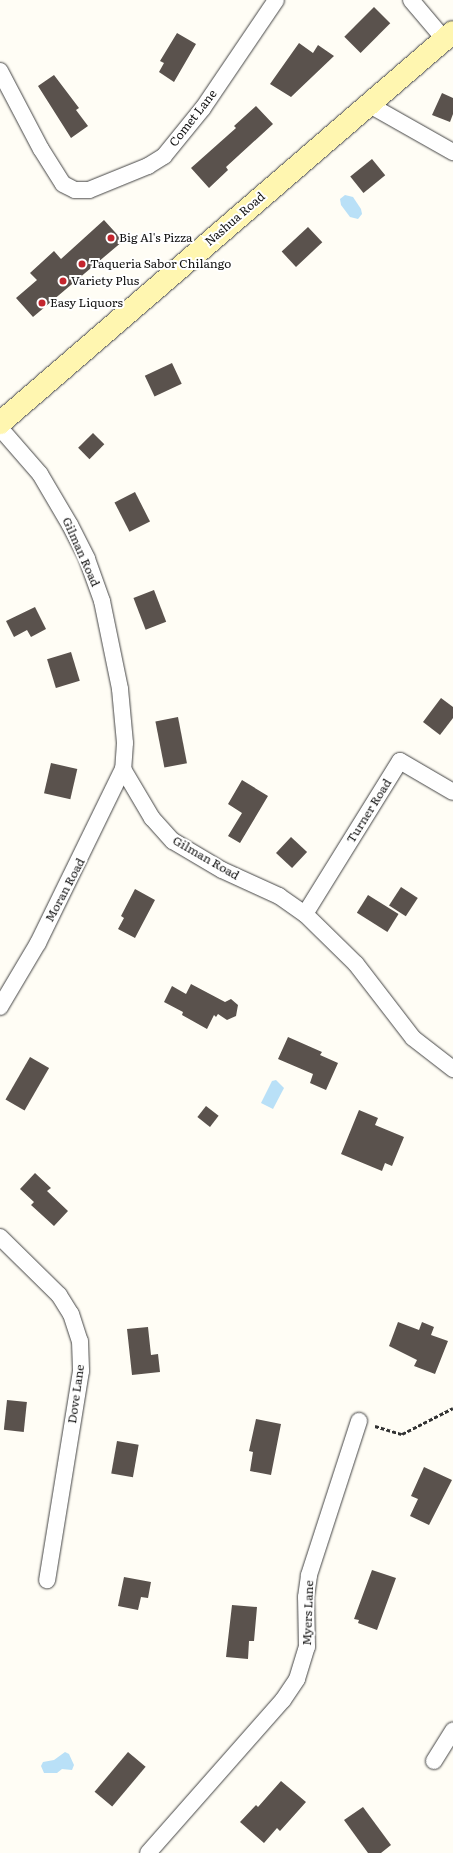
<!DOCTYPE html>
<style>
body{margin:0}
#map{position:relative;width:453px;height:1853px;overflow:hidden;background:#fffdf5;font-family:Literata,serif}
div>[style]{position:absolute}
[style*='--x']{left:calc(var(--x)*1px);top:calc(var(--y)*1px);width:calc(var(--w)*1px);rotate:calc(var(--a)*1deg)}
.water>*{inset:0;background:#b9e0f7}
.building>*{inset:0;background:#5a524d;transform-origin:0 0}
.path>*{height:2.5px;margin-top:-1.25px;transform-origin:0;background:repeating-linear-gradient(90deg,#333 0 4px,transparent 0 6px)}
.roads{filter:drop-shadow(0 0 1px #444) drop-shadow(0 0 1px #444)}
.street>*{height:16px;margin:-8px;padding:0 8px;transform-origin:8px;border-radius:8px;background:#fff}
.secondary>*{height:22px;margin:-11px;padding:0 11px;transform-origin:11px;border-radius:11px;background:#fff6b0}
.dots>*{width:11px;height:11px;translate:-50% -50%;box-sizing:border-box;border:2px solid #fff;border-radius:50%}
span{translate:-50% -50%;white-space:nowrap;text-align:center;line-height:1.15;-webkit-text-stroke:4px #fff;paint-order:stroke}
.street-label{font-size:12px;color:#111}
.poi-label{font-size:12px;color:#111}
.left{translate:0 -50%;text-align:left}
</style>
<div id="map">
<div class="water">
<i style="clip-path:polygon(345px 195px,353px 197px,361px 209px,362px 214px,358px 219px,350px 217px,341px 205px,340px 199px)"></i>
<i style="clip-path:polygon(276px 1080px,284px 1088px,273px 1109px,261px 1103px,272px 1081px)"></i>
<i style="clip-path:polygon(65px 1752px,69px 1754px,74px 1765px,72px 1770px,62px 1769px,57px 1773px,44px 1773px,41px 1766px,43px 1762px,54px 1760px)"></i>
</div>
<div class="building">
<i style="left:374px;top:7px;width:23px;height:42px;rotate:45deg"></i>
<i style="clip-path:polygon(177px 33px,196px 44px,174px 82px,159px 72px,164px 63px,160px 61px)"></i>
<i style="clip-path:polygon(299px 43px,313px 53px,318px 45px,334px 56px,291px 97px,270px 84px)"></i>
<i style="clip-path:polygon(54px 75px,79px 108px,76px 110px,88px 126px,71px 138px,38px 86px)"></i>
<i style="clip-path:polygon(442px 93px,453px 98px,453px 114px,450px 122px,432px 115px)"></i>
<i style="clip-path:polygon(256px 106px,273px 124px,226px 167px,228px 170px,209px 188px,191px 168px,236px 128px,234px 126px)"></i>
<i style="left:372px;top:159px;width:21px;height:28px;rotate:51deg"></i>
<i style="clip-path:polygon(104px 220px,123px 241px,33px 317px,16px 298px,37px 280px,30px 273px,54px 251px,61px 259px)"></i>
<i style="left:308px;top:227px;width:21px;height:36px;rotate:47deg"></i>
<i style="left:172px;top:363px;width:23px;height:30px;rotate:65deg"></i>
<i style="left:93px;top:433px;width:16px;height:21px;rotate:45deg"></i>
<i style="left:135px;top:492px;width:33px;height:23px;rotate:63deg"></i>
<i style="left:154px;top:590px;width:34px;height:22px;rotate:69deg"></i>
<i style="clip-path:polygon(35px 607px,46px 629px,31px 637px,27px 630px,14px 637px,6px 621px)"></i>
<i style="left:71px;top:652px;width:30px;height:25px;rotate:73deg"></i>
<i style="clip-path:polygon(441px 698px,453px 707px,453px 718px,440px 735px,423px 722px)"></i>
<i style="left:178px;top:717px;width:47px;height:23px;rotate:79deg"></i>
<i style="left:51px;top:763px;width:27px;height:31px;rotate:13deg"></i>
<i style="clip-path:polygon(242px 780px,268px 796px,240px 843px,228px 836px,242px 813px,228px 804px)"></i>
<i style="left:291px;top:837px;width:22px;height:22px;rotate:43deg"></i>
<i style="left:401px;top:887px;width:20px;height:22px;rotate:33deg"></i>
<i style="clip-path:polygon(135px 889px,155px 900px,135px 938px,118px 929px,124px 918px,121px 916px)"></i>
<i style="left:368px;top:895px;width:36px;height:21px;rotate:32deg"></i>
<i style="clip-path:polygon(191px 984px,225px 1002px,231px 999px,238px 1005px,236px 1016px,227px 1020px,218px 1014px,216px 1017px,214px 1015px,207px 1029px,182px 1015px,183px 1012px,164px 1002px,172px 986px,186px 994px)"></i>
<i style="clip-path:polygon(288px 1037px,322px 1052px,320px 1055px,338px 1063px,326px 1090px,310px 1083px,313px 1074px,278px 1059px)"></i>
<i style="left:30px;top:1057px;width:22px;height:49px;rotate:30deg"></i>
<i style="left:206px;top:1106px;width:16px;height:14px;rotate:38deg"></i>
<i style="clip-path:polygon(359px 1110px,378px 1118px,375px 1125px,404px 1137px,392px 1166px,385px 1163px,382px 1171px,341px 1154px)"></i>
<i style="clip-path:polygon(35px 1173px,51px 1188px,47px 1191px,68px 1211px,54px 1226px,31px 1205px,34px 1202px,20px 1189px)"></i>
<i style="clip-path:polygon(398px 1322px,419px 1330px,422px 1322px,434px 1327px,431px 1335px,448px 1341px,435px 1374px,414px 1366px,417px 1360px,389px 1346px)"></i>
<i style="clip-path:polygon(148px 1327px,151px 1355px,158px 1354px,160px 1372px,132px 1375px,127px 1329px)"></i>
<i style="left:7px;top:1400px;width:20px;height:30px;rotate:6deg"></i>
<i style="clip-path:polygon(256px 1419px,281px 1424px,271px 1475px,250px 1471px,253px 1452px,249px 1451px)"></i>
<i style="left:117px;top:1441px;width:22px;height:33px;rotate:10deg"></i>
<i style="clip-path:polygon(424px 1467px,452px 1480px,429px 1525px,410px 1516px,418px 1499px,411px 1496px)"></i>
<i style="clip-path:polygon(372px 1570px,396px 1578px,377px 1630px,358px 1623px,359px 1620px,354px 1619px)"></i>
<i style="clip-path:polygon(124px 1577px,151px 1582px,148px 1598px,141px 1597px,138px 1610px,118px 1606px)"></i>
<i style="clip-path:polygon(232px 1605px,257px 1607px,254px 1641px,249px 1641px,248px 1659px,226px 1657px)"></i>
<i style="left:128px;top:1752px;width:23px;height:52px;rotate:40deg"></i>
<i style="clip-path:polygon(281px 1781px,306px 1802px,280px 1831px,277px 1828px,264px 1843px,240px 1822px,256px 1805px,258px 1807px)"></i>
<i style="clip-path:polygon(363px 1807px,391px 1845px,381px 1853px,368px 1853px,344px 1820px)"></i>
</div>
<div class="path">
<i style="--x:375;--y:1426;--w:28;--a:17"></i>
<i style="--x:402;--y:1434;--w:57;--a:-27"></i>
</div>
<div class="roads">
<div class="street">
<i style="--x:411;--y:0;--w:51;--a:49.8"></i>
<i style="--x:0;--y:71;--w:88;--a:62.3"></i>
<i style="--x:41;--y:149;--w:41;--a:57.8"></i>
<i style="--x:63;--y:184;--w:13;--a:27"></i>
<i style="--x:75;--y:190;--w:14;--a:0"></i>
<i style="--x:89;--y:190;--w:64;--a:-22.1"></i>
<i style="--x:148;--y:166;--w:19;--a:-32"></i>
<i style="--x:164;--y:156;--w:62;--a:-50.9"></i>
<i style="--x:203;--y:108;--w:130;--a:-55.9"></i>
<i style="--x:368;--y:104;--w:98;--a:29.5"></i>
<i style="--x:0;--y:428;--w:61;--a:49"></i>
<i style="--x:40;--y:474;--w:59;--a:59.5"></i>
<i style="--x:70;--y:525;--w:38;--a:63"></i>
<i style="--x:87;--y:559;--w:45;--a:70.3"></i>
<i style="--x:102;--y:601;--w:90;--a:78.4"></i>
<i style="--x:120;--y:689;--w:54;--a:84.7"></i>
<i style="--x:125;--y:743;--w:26;--a:94"></i>
<i style="--x:123;--y:769;--w:57;--a:59.4"></i>
<i style="--x:152;--y:818;--w:31;--a:48"></i>
<i style="--x:173;--y:841;--w:57;--a:30.6"></i>
<i style="--x:222;--y:870;--w:63;--a:24.5"></i>
<i style="--x:279;--y:896;--w:32;--a:35"></i>
<i style="--x:305;--y:914;--w:71;--a:44.4"></i>
<i style="--x:356;--y:964;--w:93;--a:52.4"></i>
<i style="--x:413;--y:1038;--w:51;--a:37.8"></i>
<i style="--x:305;--y:914;--w:180;--a:-58.2"></i>
<i style="--x:400;--y:761;--w:61;--a:30.3"></i>
<i style="--x:0;--y:1007;--w:74;--a:-59.3"></i>
<i style="--x:38;--y:943;--w:194;--a:-64"></i>
<i style="--x:0;--y:1237;--w:83;--a:44.5"></i>
<i style="--x:59;--y:1295;--w:22;--a:58"></i>
<i style="--x:71;--y:1314;--w:28;--a:72"></i>
<i style="--x:80;--y:1341;--w:30;--a:88"></i>
<i style="--x:81;--y:1371;--w:212;--a:99.2"></i>
<i style="--x:434;--y:1761;--w:36;--a:-58"></i>
<i style="--x:148;--y:1853;--w:204;--a:-48.6"></i>
<i style="--x:283;--y:1700;--w:25;--a:-56"></i>
<i style="--x:297;--y:1679;--w:34;--a:-73"></i>
<i style="--x:307;--y:1647;--w:50;--a:-91.1"></i>
<i style="--x:306;--y:1597;--w:22;--a:-82"></i>
<i style="--x:309;--y:1575;--w:162;--a:-72"></i>
</div>
<div class="secondary">
<i style="--x:0;--y:423;--w:598;--a:-40.8"></i>
</div>
</div>
<div class="dots">
<i style="left:111px;top:238px;background:#c4262e"></i>
<i style="left:82px;top:264px;background:#c4262e"></i>
<i style="left:63px;top:281px;background:#c4262e"></i>
<i style="left:42px;top:303px;background:#c4262e"></i>
</div>
<div class="street-label">
<span style="left:193px;top:118px;rotate:-52deg">Comet Lane</span>
<span style="left:235px;top:219px;rotate:-41deg">Nashua Road</span>
<span style="left:81px;top:552px;rotate:66deg">Gilman Road</span>
<span style="left:369px;top:811px;rotate:-58deg">Turner Road</span>
<span style="left:206px;top:858px;rotate:30deg">Gilman Road</span>
<span style="left:65px;top:890px;rotate:-62deg">Moran Road</span>
<span style="left:76px;top:1394px;rotate:-82deg">Dove Lane</span>
<span style="left:308px;top:1613px;rotate:-88deg">Myers Lane</span>
</div>
<div class="poi-label">
<span class="left" style="left:119px;top:238px">Big Al's Pizza</span>
<span class="left" style="left:90px;top:264px">Taqueria Sabor Chilango</span>
<span class="left" style="left:71px;top:281px">Variety Plus</span>
<span class="left" style="left:50px;top:303px">Easy Liquors</span>
</div>
</div>
